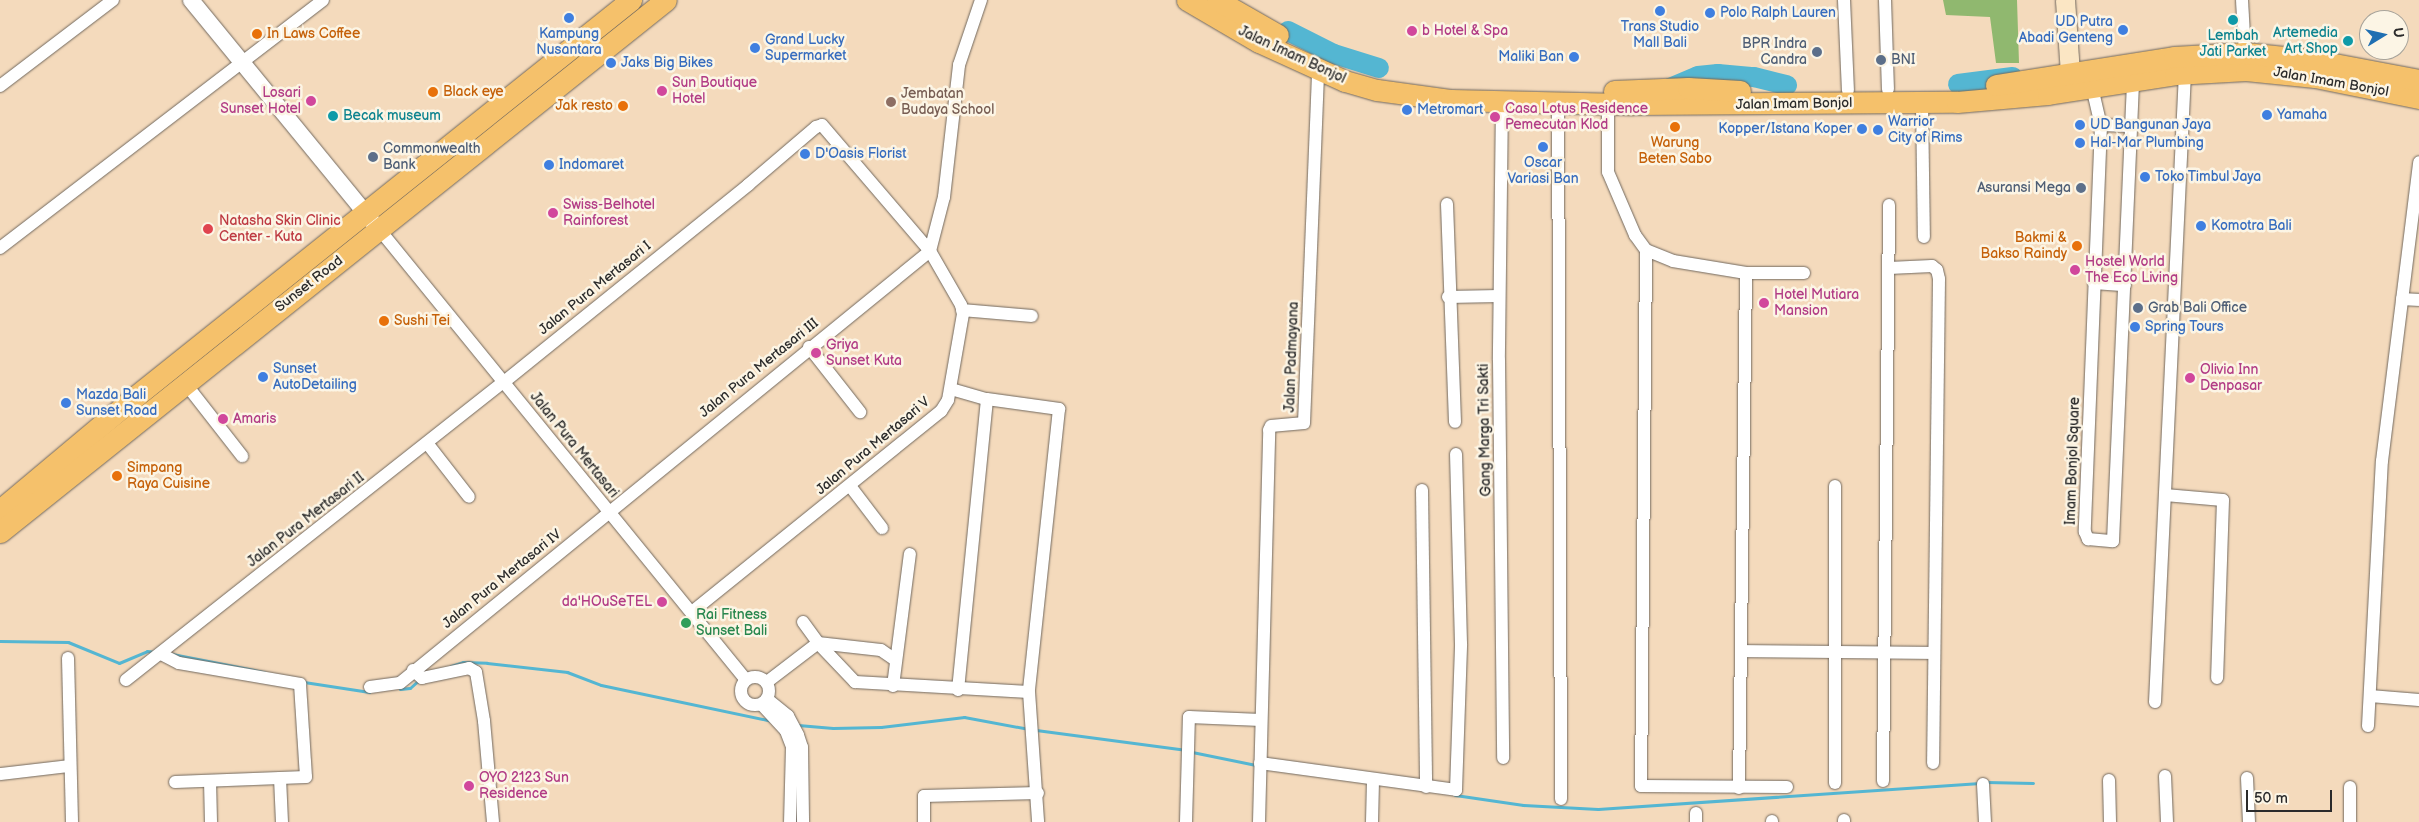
<!DOCTYPE html>
<style>
body{margin:0}
#map{position:relative;width:2419px;height:822px;overflow:hidden;background:#f4dabc;font-family:"Balsamiq Sans",sans-serif}
div>[style]{position:absolute}
[style*='--x']{left:calc(var(--x)*1px);top:calc(var(--y)*1px);width:calc(var(--w)*1px);rotate:calc(var(--a)*1deg)}
.forest>*{inset:0;background:#90b86f}
.stream>*{height:3px;margin:-1.5px;padding:0 1.5px;transform-origin:1.5px;border-radius:1.5px;background:#54b6d2}
.river>*{height:20px;margin:-10px;padding:0 10px;transform-origin:10px;border-radius:10px;background:#54b6d2}
.roads{filter:drop-shadow(0 0 1px #71685e) drop-shadow(0 0 1px #71685e)}
.minor>*{height:12px;margin:-6px;padding:0 6px;transform-origin:6px;border-radius:6px;background:#fff}
.minor>.ring{margin:-6px;padding:0;box-sizing:content-box;background:none;border:12px solid #fff;border-radius:50%}
.tertiary>*{height:16px;margin:-8px;padding:0 8px;transform-origin:8px;border-radius:8px;background:#fff}
.secondary>*{height:19px;margin:-9.5px;padding:0 9.5px;transform-origin:9.5px;border-radius:9.5px;background:#fbe6c4}
.trunk>*{height:21px;margin:-10.5px;padding:0 10.5px;transform-origin:10.5px;border-radius:10.5px;background:#f5c16b}
.dots>*{width:14px;height:14px;translate:-50% -50%;box-sizing:border-box;border:2px solid #fcf5e5;border-radius:50%}
span{translate:-50% -50%;white-space:nowrap;text-align:center;line-height:1.15;-webkit-text-stroke:5px #fcf5e5;paint-order:stroke}
.shop-label{font-size:14px;color:#366cbe}
.left{translate:0 -50%;text-align:left}
.right{translate:-100% -50%;text-align:right}
.hotel-label{font-size:14px;color:#b23c85}
.culture-label{font-size:14px;color:#0d838f}
.food-label{font-size:14px;color:#c56008}
.service-label{font-size:14px;color:#4e5e75}
.street-label{font-size:14px;color:#2b2b2b}
.education-label{font-size:14px;color:#785e54}
.health-label{font-size:14px;color:#be3a42}
.leisure-label{font-size:14px;color:#27864d}
.north{position:absolute;left:2359px;top:10px;width:50px;height:50px;box-sizing:border-box;background:#fcf5e5;border:1px solid #a8a49b;border-radius:50%;rotate:81deg;font-size:14px;font-weight:700;line-height:20px;text-align:center;color:#2b2b2b}
.north::after{content:'';display:block;margin:auto;width:18px;height:22px;background:#1f6fb2;clip-path:polygon(50% 0,100% 100%,50% 72%,0 100%)}
.scale{position:absolute;left:2246px;top:790px;width:86px;height:22px;box-sizing:border-box;border:2px solid #2b2b2b;border-top:0;padding-left:6px;font-size:15px;line-height:18px;white-space:nowrap;color:#2b2b2b;-webkit-text-stroke:4px #fcf5e5;paint-order:stroke}
</style>
<div id="map">
<div class="forest">
<i style="clip-path:polygon(1943px 0,2017px 0,2019px 63px,1996px 63px,1990px 17px,1946px 15px)"></i>
</div>
<div class="stream">
<i style="--x:0;--y:641;--w:68;--a:0.8"></i>
<i style="--x:68;--y:642;--w:55;--a:22.4"></i>
<i style="--x:119;--y:663;--w:30;--a:-23"></i>
<i style="--x:147;--y:651;--w:9;--a:6"></i>
<i style="--x:172;--y:654;--w:94;--a:11.1"></i>
<i style="--x:451;--y:666;--w:13;--a:-18"></i>
<i style="--x:463;--y:662;--w:24;--a:2"></i>
<i style="--x:487;--y:663;--w:81;--a:6.4"></i>
<i style="--x:567;--y:672;--w:36;--a:21"></i>
<i style="--x:601;--y:685;--w:175;--a:11.9"></i>
<i style="--x:304;--y:682;--w:66;--a:8.7"></i>
<i style="--x:400;--y:689;--w:10;--a:-6"></i>
<i style="--x:410;--y:688;--w:12;--a:-42"></i>
<i style="--x:798;--y:725;--w:35;--a:5"></i>
<i style="--x:833;--y:728;--w:48;--a:-1.2"></i>
<i style="--x:881;--y:727;--w:84;--a:-6.9"></i>
<i style="--x:964;--y:717;--w:66;--a:10.5"></i>
<i style="--x:1036;--y:730;--w:150;--a:7.6"></i>
<i style="--x:1192;--y:752;--w:65;--a:11.5"></i>
<i style="--x:1986;--y:782;--w:47;--a:1.2"></i>
<i style="--x:1455;--y:795;--w:69;--a:8.4"></i>
<i style="--x:1523;--y:805;--w:75;--a:3.1"></i>
<i style="--x:1598;--y:809;--w:383;--a:-3.9"></i>
</div>
<div class="river">
<i style="--x:1288;--y:31;--w:51;--a:26.6"></i>
<i style="--x:1334;--y:54;--w:47;--a:17.3"></i>
<i style="--x:1958;--y:84;--w:55;--a:-7.3"></i>
<i style="--x:1670;--y:88;--w:30;--a:-23"></i>
<i style="--x:1698;--y:76;--w:20;--a:-6"></i>
<i style="--x:1718;--y:74;--w:36;--a:5"></i>
<i style="--x:1754;--y:77;--w:34;--a:14"></i>
</div>
<div class="roads">
<div class="minor">
<i style="--x:1844;--y:0;--w:90;--a:87.5"></i>
<i style="--x:1885;--y:0;--w:89;--a:88.1"></i>
<i style="--x:2242;--y:0;--w:53;--a:86.8"></i>
<i style="--x:0;--y:86;--w:142;--a:-37.3"></i>
<i style="--x:2092;--y:87;--w:39;--a:77"></i>
<i style="--x:2101;--y:125;--w:407;--a:92.3"></i>
<i style="--x:2085;--y:532;--w:8;--a:67"></i>
<i style="--x:2088;--y:539;--w:25;--a:5"></i>
<i style="--x:2113;--y:541;--w:460;--a:-87.5"></i>
<i style="--x:1502;--y:102;--w:258;--a:90.7"></i>
<i style="--x:1499;--y:360;--w:398;--a:89.4"></i>
<i style="--x:1922;--y:102;--w:135;--a:89.2"></i>
<i style="--x:1558;--y:103;--w:696;--a:89.75"></i>
<i style="--x:1608;--y:103;--w:69;--a:90"></i>
<i style="--x:1608;--y:172;--w:69;--a:66.8"></i>
<i style="--x:1635;--y:235;--w:19;--a:54"></i>
<i style="--x:1646;--y:250;--w:29;--a:22"></i>
<i style="--x:1673;--y:261;--w:74;--a:9.3"></i>
<i style="--x:1746;--y:273;--w:58;--a:0"></i>
<i style="--x:2101;--y:125;--w:28;--a:2"></i>
<i style="--x:1447;--y:204;--w:218;--a:87.9"></i>
<i style="--x:379;--y:229;--w:581;--a:50.86"></i>
<i style="--x:0;--y:248;--w:407;--a:-37.5"></i>
<i style="--x:1646;--y:250;--w:536;--a:90.53"></i>
<i style="--x:1641;--y:786;--w:146;--a:0.4"></i>
<i style="--x:930;--y:251;--w:56;--a:-75.5"></i>
<i style="--x:944;--y:197;--w:133;--a:-83.5"></i>
<i style="--x:959;--y:65;--w:69;--a:-71.3"></i>
<i style="--x:1889;--y:268;--w:43;--a:-2.7"></i>
<i style="--x:1932;--y:266;--w:6;--a:39"></i>
<i style="--x:1937;--y:270;--w:9;--a:77"></i>
<i style="--x:1939;--y:279;--w:484;--a:90.7"></i>
<i style="--x:2094;--y:283;--w:31;--a:4"></i>
<i style="--x:1448;--y:297;--w:51;--a:-1.1"></i>
<i style="--x:2402;--y:299;--w:17;--a:3"></i>
<i style="--x:962;--y:310;--w:70;--a:4.9"></i>
<i style="--x:809;--y:347;--w:83;--a:51.9"></i>
<i style="--x:185;--y:383;--w:93;--a:52"></i>
<i style="--x:951;--y:389;--w:37;--a:16"></i>
<i style="--x:987;--y:399;--w:73;--a:7.9"></i>
<i style="--x:1059;--y:409;--w:285;--a:96.1"></i>
<i style="--x:1029;--y:692;--w:130;--a:86"></i>
<i style="--x:427;--y:443;--w:68;--a:52.1"></i>
<i style="--x:850;--y:486;--w:53;--a:52.7"></i>
<i style="--x:1422;--y:490;--w:297;--a:89.2"></i>
<i style="--x:2165;--y:495;--w:58;--a:4.9"></i>
<i style="--x:2223;--y:500;--w:178;--a:91.9"></i>
<i style="--x:803;--y:622;--w:26;--a:54"></i>
<i style="--x:818;--y:643;--w:54;--a:46.5"></i>
<i style="--x:855;--y:682;--w:174;--a:3.3"></i>
<i style="--x:1741;--y:651;--w:192;--a:0.6"></i>
<i style="--x:161;--y:654;--w:20;--a:27"></i>
<i style="--x:179;--y:663;--w:123;--a:9.8"></i>
<i style="--x:300;--y:684;--w:93;--a:86.3"></i>
<i style="--x:306;--y:777;--w:131;--a:177.8"></i>
<i style="--x:68;--y:658;--w:164;--a:88.6"></i>
<i style="--x:413;--y:670;--w:12;--a:42"></i>
<i style="--x:422;--y:678;--w:48;--a:-12"></i>
<i style="--x:469;--y:668;--w:8;--a:30"></i>
<i style="--x:476;--y:672;--w:50;--a:80.7"></i>
<i style="--x:484;--y:721;--w:101;--a:84.9"></i>
<i class="ring" style="left:741px;top:677px;width:16px;height:16px"></i>
<i style="--x:126;--y:680;--w:481;--a:-38.3"></i>
<i style="--x:504;--y:382;--w:314;--a:-38.9"></i>
<i style="--x:748;--y:185;--w:89;--a:-40.5"></i>
<i style="--x:816;--y:127;--w:6;--a:-18"></i>
<i style="--x:822;--y:125;--w:166;--a:49.4"></i>
<i style="--x:930;--y:251;--w:62;--a:60.1"></i>
<i style="--x:961;--y:305;--w:9;--a:77"></i>
<i style="--x:963;--y:314;--w:87;--a:99.9"></i>
<i style="--x:948;--y:400;--w:13;--a:122"></i>
<i style="--x:941;--y:411;--w:320;--a:141.1"></i>
<i style="--x:767;--y:682;--w:64;--a:-37.4"></i>
<i style="--x:818;--y:643;--w:63;--a:6.3"></i>
<i style="--x:881;--y:650;--w:16;--a:35"></i>
<i style="--x:893;--y:686;--w:133;--a:-82.7"></i>
<i style="--x:370;--y:687;--w:30;--a:-8"></i>
<i style="--x:400;--y:683;--w:684;--a:-39.18"></i>
<i style="--x:958;--y:690;--w:292;--a:-84.3"></i>
<i style="--x:2370;--y:696;--w:49;--a:4.7"></i>
<i style="--x:767;--y:699;--w:27;--a:39"></i>
<i style="--x:788;--y:716;--w:21;--a:62"></i>
<i style="--x:798;--y:735;--w:13;--a:72"></i>
<i style="--x:802;--y:747;--w:75;--a:89.2"></i>
<i style="--x:2155;--y:702;--w:630;--a:-87.27"></i>
<i style="--x:762;--y:705;--w:35;--a:47"></i>
<i style="--x:786;--y:731;--w:17;--a:69"></i>
<i style="--x:792;--y:747;--w:75;--a:91.5"></i>
<i style="--x:2368;--y:726;--w:265;--a:-87"></i>
<i style="--x:2382;--y:461;--w:301;--a:-82.9"></i>
<i style="--x:1260;--y:763;--w:198;--a:7.8"></i>
<i style="--x:1456;--y:790;--w:146;--a:-88"></i>
<i style="--x:1461;--y:644;--w:190;--a:-91.5"></i>
<i style="--x:0;--y:774;--w:69;--a:-6.6"></i>
<i style="--x:2165;--y:776;--w:46;--a:87.5"></i>
<i style="--x:280;--y:778;--w:44;--a:87.4"></i>
<i style="--x:2247;--y:778;--w:44;--a:87.4"></i>
<i style="--x:2109;--y:780;--w:42;--a:88.6"></i>
<i style="--x:210;--y:781;--w:41;--a:88.6"></i>
<i style="--x:1883;--y:781;--w:576;--a:-89.4"></i>
<i style="--x:1835;--y:783;--w:297;--a:-90"></i>
<i style="--x:1983;--y:784;--w:38;--a:87"></i>
<i style="--x:2350;--y:787;--w:35;--a:90"></i>
<i style="--x:1739;--y:788;--w:515;--a:-89.22"></i>
<i style="--x:1696;--y:813;--w:9;--a:90"></i>
<i style="--x:1844;--y:820;--w:2;--a:90"></i>
<i style="--x:1772;--y:821;--w:1;--a:90"></i>
<i style="--x:924;--y:822;--w:26;--a:-90"></i>
<i style="--x:924;--y:796;--w:114;--a:-1.5"></i>
<i style="--x:1186;--y:822;--w:105;--a:-88.4"></i>
<i style="--x:1189;--y:717;--w:72;--a:2.4"></i>
<i style="--x:1259;--y:822;--w:392;--a:-88.5"></i>
<i style="--x:1269;--y:430;--w:4;--a:-63"></i>
<i style="--x:1271;--y:426;--w:33;--a:-5"></i>
<i style="--x:1304;--y:423;--w:352;--a:-87.7"></i>
<i style="--x:1372;--y:822;--w:42;--a:-88.6"></i>
</div>
<div class="tertiary">
<i style="--x:191;--y:0;--w:286;--a:50.7"></i>
</div>
<div class="secondary">
<i style="--x:2065;--y:0;--w:89;--a:86.1"></i>
</div>
<div class="trunk">
<i style="--x:1187;--y:0;--w:83;--a:30.3"></i>
<i style="--x:1259;--y:42;--w:94;--a:24.4"></i>
<i style="--x:1345;--y:81;--w:33;--a:16"></i>
<i style="--x:1377;--y:90;--w:75;--a:7.7"></i>
<i style="--x:1451;--y:100;--w:182;--a:1.3"></i>
<i style="--x:1633;--y:104;--w:324;--a:-0.4"></i>
<i style="--x:1957;--y:102;--w:91;--a:-5"></i>
<i style="--x:2048;--y:94;--w:129;--a:-8.9"></i>
<i style="--x:2175;--y:74;--w:71;--a:-3.2"></i>
<i style="--x:2246;--y:70;--w:69;--a:5.8"></i>
<i style="--x:2315;--y:77;--w:106;--a:11.4"></i>
<i style="--x:1217;--y:0;--w:70;--a:29.8"></i>
<i style="--x:1996;--y:85;--w:180;--a:-8.9"></i>
<i style="--x:2174;--y:57;--w:71;--a:-3.2"></i>
<i style="--x:2245;--y:53;--w:68;--a:5.9"></i>
<i style="--x:2313;--y:60;--w:108;--a:10.7"></i>
<i style="--x:1614;--y:91;--w:74;--a:-2.3"></i>
<i style="--x:1688;--y:88;--w:52;--a:3.3"></i>
<i style="--x:0;--y:510;--w:177;--a:-40"></i>
<i style="--x:136;--y:396;--w:634;--a:-38.66"></i>
<i style="--x:0;--y:532;--w:852;--a:-38.62"></i>
</div>
</div>
<div class="dots">
<i style="left:1660px;top:11px;background:#3f7fe0"></i>
<i style="left:1710px;top:13px;background:#3f7fe0"></i>
<i style="left:569px;top:18px;background:#3f7fe0"></i>
<i style="left:2233px;top:20px;background:#0f9aa8"></i>
<i style="left:2123px;top:30px;background:#3f7fe0"></i>
<i style="left:1412px;top:31px;background:#d1479c"></i>
<i style="left:257px;top:34px;background:#e8710a"></i>
<i style="left:2348px;top:41px;background:#0f9aa8"></i>
<i style="left:755px;top:48px;background:#3f7fe0"></i>
<i style="left:1817px;top:52px;background:#5c6f8a"></i>
<i style="left:1574px;top:57px;background:#3f7fe0"></i>
<i style="left:1881px;top:60px;background:#5c6f8a"></i>
<i style="left:611px;top:63px;background:#3f7fe0"></i>
<i style="left:662px;top:91px;background:#d1479c"></i>
<i style="left:433px;top:92px;background:#e8710a"></i>
<i style="left:311px;top:101px;background:#d1479c"></i>
<i style="left:891px;top:102px;background:#8d6e63"></i>
<i style="left:623px;top:106px;background:#e8710a"></i>
<i style="left:1407px;top:110px;background:#3f7fe0"></i>
<i style="left:2267px;top:115px;background:#3f7fe0"></i>
<i style="left:333px;top:116px;background:#0f9aa8"></i>
<i style="left:1495px;top:117px;background:#d1479c"></i>
<i style="left:2080px;top:125px;background:#3f7fe0"></i>
<i style="left:1675px;top:127px;background:#e8710a"></i>
<i style="left:1862px;top:129px;background:#3f7fe0"></i>
<i style="left:1878px;top:130px;background:#3f7fe0"></i>
<i style="left:2080px;top:143px;background:#3f7fe0"></i>
<i style="left:1543px;top:147px;background:#3f7fe0"></i>
<i style="left:805px;top:154px;background:#3f7fe0"></i>
<i style="left:373px;top:157px;background:#5c6f8a"></i>
<i style="left:549px;top:165px;background:#3f7fe0"></i>
<i style="left:2145px;top:177px;background:#3f7fe0"></i>
<i style="left:2081px;top:188px;background:#5c6f8a"></i>
<i style="left:553px;top:213px;background:#d1479c"></i>
<i style="left:2201px;top:226px;background:#3f7fe0"></i>
<i style="left:208px;top:229px;background:#e0444e"></i>
<i style="left:2077px;top:246px;background:#e8710a"></i>
<i style="left:2075px;top:270px;background:#d1479c"></i>
<i style="left:1764px;top:303px;background:#d1479c"></i>
<i style="left:2138px;top:308px;background:#5c6f8a"></i>
<i style="left:384px;top:321px;background:#e8710a"></i>
<i style="left:2135px;top:327px;background:#3f7fe0"></i>
<i style="left:816px;top:353px;background:#d1479c"></i>
<i style="left:263px;top:377px;background:#3f7fe0"></i>
<i style="left:2190px;top:378px;background:#d1479c"></i>
<i style="left:66px;top:403px;background:#3f7fe0"></i>
<i style="left:223px;top:419px;background:#d1479c"></i>
<i style="left:117px;top:476px;background:#e8710a"></i>
<i style="left:662px;top:602px;background:#d1479c"></i>
<i style="left:686px;top:623px;background:#2e9e5b"></i>
<i style="left:469px;top:786px;background:#d1479c"></i>
</div>
<div class="shop-label">
<span class="left" style="left:1720px;top:13px">Polo Ralph Lauren</span>
<span class="right" style="left:2113px;top:30px">UD Putra<br>Abadi Genteng</span>
<span style="left:1660px;top:35px">Trans Studio<br>Mall Bali</span>
<span style="left:569px;top:42px">Kampung<br>Nusantara</span>
<span class="left" style="left:765px;top:48px">Grand Lucky<br>Supermarket</span>
<span class="right" style="left:1564px;top:57px">Maliki Ban</span>
<span class="left" style="left:621px;top:63px">Jaks Big Bikes</span>
<span class="left" style="left:1417px;top:110px">Metromart</span>
<span class="left" style="left:2277px;top:115px">Yamaha</span>
<span class="left" style="left:1888px;top:130px">Warrior<br>City of Rims</span>
<span class="left" style="left:2090px;top:125px">UD Bangunan Jaya</span>
<span class="right" style="left:1852px;top:129px">Kopper/Istana Koper</span>
<span class="left" style="left:2090px;top:143px">Hal-Mar Plumbing</span>
<span class="left" style="left:815px;top:154px">D'Oasis Florist</span>
<span style="left:1543px;top:171px">Oscar<br>Variasi Ban</span>
<span class="left" style="left:559px;top:165px">Indomaret</span>
<span class="left" style="left:2155px;top:177px">Toko Timbul Jaya</span>
<span class="left" style="left:2211px;top:226px">Komotra Bali</span>
<span class="left" style="left:2145px;top:327px">Spring Tours</span>
<span class="left" style="left:273px;top:377px">Sunset<br>AutoDetailing</span>
<span class="left" style="left:76px;top:403px">Mazda Bali<br>Sunset Road</span>
</div>
<div class="hotel-label">
<span class="left" style="left:1422px;top:31px">b Hotel &amp; Spa</span>
<span class="left" style="left:672px;top:91px">Sun Boutique<br>Hotel</span>
<span class="right" style="left:301px;top:101px">Losari<br>Sunset Hotel</span>
<span class="left" style="left:1505px;top:117px">Casa Lotus Residence<br>Pemecutan Klod</span>
<span class="left" style="left:563px;top:213px">Swiss-Belhotel<br>Rainforest</span>
<span class="left" style="left:2085px;top:270px">Hostel World<br>The Eco Living</span>
<span class="left" style="left:1774px;top:303px">Hotel Mutiara<br>Mansion</span>
<span class="left" style="left:826px;top:353px">Griya<br>Sunset Kuta</span>
<span class="left" style="left:2200px;top:378px">Olivia Inn<br>Denpasar</span>
<span class="left" style="left:233px;top:419px">Amaris</span>
<span class="right" style="left:652px;top:602px">da'HOuSeTEL</span>
<span class="left" style="left:479px;top:786px">OYO 2123 Sun<br>Residence</span>
</div>
<div class="culture-label">
<span class="right" style="left:2338px;top:41px">Artemedia<br>Art Shop</span>
<span style="left:2233px;top:44px">Lembah<br>Jati Parket</span>
<span class="left" style="left:343px;top:116px">Becak museum</span>
</div>
<div class="food-label">
<span class="left" style="left:267px;top:34px">In Laws Coffee</span>
<span class="left" style="left:443px;top:92px">Black eye</span>
<span class="right" style="left:613px;top:106px">Jak resto</span>
<span style="left:1675px;top:151px">Warung<br>Beten Sabo</span>
<span class="right" style="left:2067px;top:246px">Bakmi &amp;<br>Bakso Raindy</span>
<span class="left" style="left:394px;top:321px">Sushi Tei</span>
<span class="left" style="left:127px;top:476px">Simpang<br>Raya Cuisine</span>
</div>
<div class="service-label">
<span class="right" style="left:1807px;top:52px">BPR Indra<br>Candra</span>
<span class="left" style="left:1891px;top:60px">BNI</span>
<span class="left" style="left:383px;top:157px">Commonwealth<br>Bank</span>
<span class="right" style="left:2071px;top:188px">Asuransi Mega</span>
<span class="left" style="left:2148px;top:308px">Grab Bali Office</span>
</div>
<div class="street-label">
<span style="left:1292px;top:55px;rotate:25deg">Jalan Imam Bonjol</span>
<span style="left:2331px;top:82px;rotate:10deg">Jalan Imam Bonjol</span>
<span style="left:1794px;top:104px;rotate:-1deg">Jalan Imam Bonjol</span>
<span style="left:309px;top:284px;rotate:-38deg">Sunset Road</span>
<span style="left:595px;top:288px;rotate:-39deg">Jalan Pura Mertasari I</span>
<span style="left:1292px;top:357px;rotate:-88deg">Jalan Padmayana</span>
<span style="left:759px;top:368px;rotate:-39deg">Jalan Pura Mertasari III</span>
<span style="left:1485px;top:430px;rotate:-91deg">Gang Marga Tri Sakti</span>
<span style="left:574px;top:445px;rotate:51deg">Jalan Pura Mertasari</span>
<span style="left:873px;top:446px;rotate:-40deg">Jalan Pura Mertasari V</span>
<span style="left:2073px;top:461px;rotate:-88deg">Imam Bonjol Square</span>
<span style="left:306px;top:520px;rotate:-38deg">Jalan Pura Mertasari II</span>
<span style="left:502px;top:579px;rotate:-39deg">Jalan Pura Mertasari IV</span>
</div>
<div class="education-label">
<span class="left" style="left:901px;top:102px">Jembatan<br>Budaya School</span>
</div>
<div class="health-label">
<span class="left" style="left:219px;top:229px">Natasha Skin Clinic<br>Center - Kuta</span>
</div>
<div class="leisure-label">
<span class="left" style="left:696px;top:623px">Rai Fitness<br>Sunset Bali</span>
</div>
<div class="north">U</div>
<div class="scale">50 m</div>
</div>
